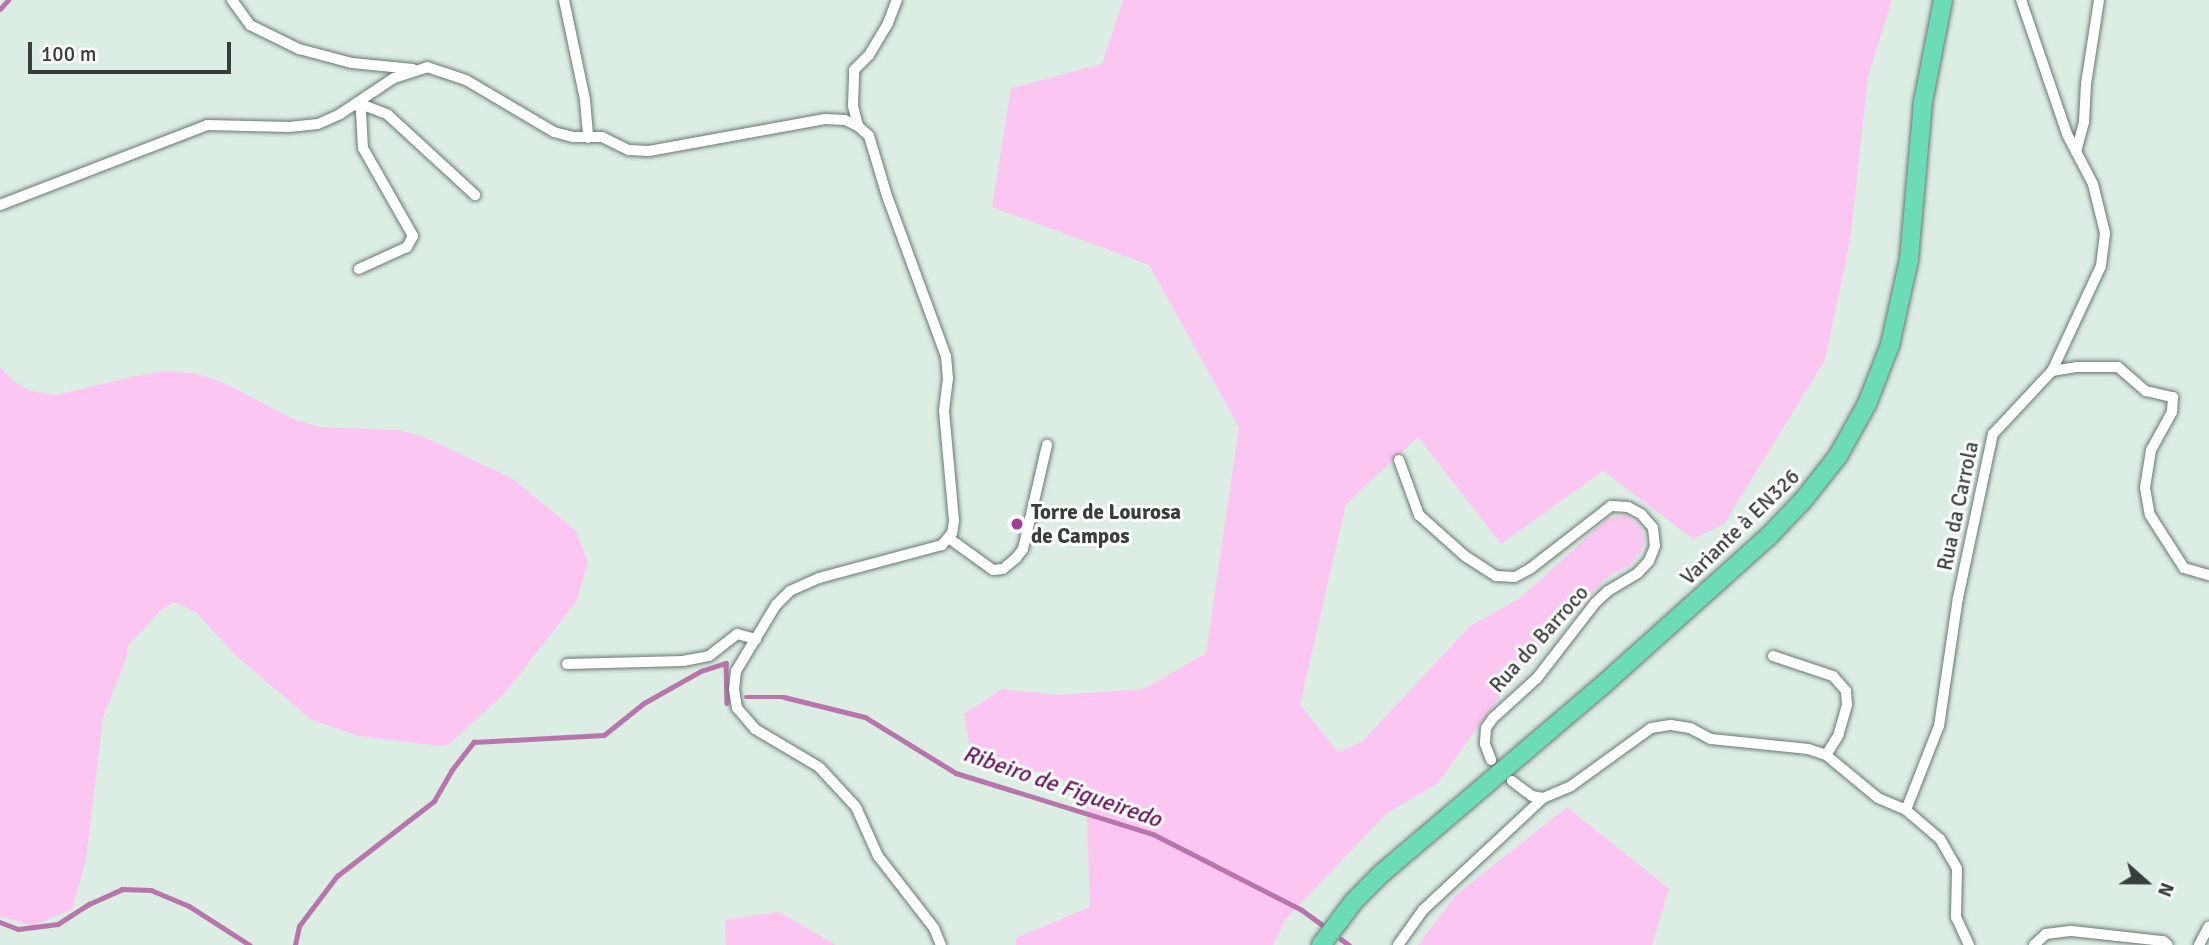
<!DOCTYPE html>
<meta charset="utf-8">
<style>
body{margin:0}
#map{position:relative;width:2209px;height:945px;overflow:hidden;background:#dcede4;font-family:Signika,sans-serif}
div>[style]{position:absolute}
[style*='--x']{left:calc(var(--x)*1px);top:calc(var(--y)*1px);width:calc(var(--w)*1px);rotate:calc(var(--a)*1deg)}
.green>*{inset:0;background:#fcc6f2}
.stream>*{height:4.5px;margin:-2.25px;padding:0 2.25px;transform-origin:2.25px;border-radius:2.25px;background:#b775ac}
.roads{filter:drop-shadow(0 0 2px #68786f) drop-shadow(0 0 2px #68786f)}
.minor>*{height:10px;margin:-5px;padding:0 5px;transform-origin:5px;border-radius:5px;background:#fff}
.primary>*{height:18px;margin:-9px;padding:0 9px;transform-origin:9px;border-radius:9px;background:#6cdbb8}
.dots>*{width:19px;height:19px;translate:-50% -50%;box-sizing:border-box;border:4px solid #fff;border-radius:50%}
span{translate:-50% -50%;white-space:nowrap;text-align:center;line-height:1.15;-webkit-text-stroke:6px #fff;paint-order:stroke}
.street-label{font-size:21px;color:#383f3b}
.poi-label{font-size:21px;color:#383f3b;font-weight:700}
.left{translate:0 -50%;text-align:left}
.water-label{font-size:23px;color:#66165d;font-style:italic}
.north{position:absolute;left:2111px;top:847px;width:70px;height:70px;-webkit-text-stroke:5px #fff;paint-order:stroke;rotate:111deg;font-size:19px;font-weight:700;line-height:28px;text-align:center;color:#383f3b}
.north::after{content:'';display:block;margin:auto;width:24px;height:32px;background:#383f3b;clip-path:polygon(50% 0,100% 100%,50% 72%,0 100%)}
.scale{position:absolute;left:28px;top:42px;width:203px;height:32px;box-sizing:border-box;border:4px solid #383f3b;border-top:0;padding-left:9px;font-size:21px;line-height:24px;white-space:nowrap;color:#383f3b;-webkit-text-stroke:5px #fff;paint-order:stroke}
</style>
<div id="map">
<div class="green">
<i style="clip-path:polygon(1123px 0,1892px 0,1868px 77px,1850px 241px,1825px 360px,1724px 524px,1693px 539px,1603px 471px,1501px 544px,1418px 437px,1346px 504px,1300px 705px,1338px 752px,1362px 742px,1470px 626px,1519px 599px,1607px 519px,1625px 515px,1641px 527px,1645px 541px,1640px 553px,1629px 566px,1610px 575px,1588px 596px,1519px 669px,1438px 783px,1386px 814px,1285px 920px,1273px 945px,1016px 945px,1016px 938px,1090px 907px,1086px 791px,1045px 772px,973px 768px,964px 714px,1002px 689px,1058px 695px,1144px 689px,1206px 653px,1239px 427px,1149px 265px,992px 207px,1011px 88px,1102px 64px)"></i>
<i style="clip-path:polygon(0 367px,13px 381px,30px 391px,56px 395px,136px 376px,165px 371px,198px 374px,224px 383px,293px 419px,320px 427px,399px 430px,424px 437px,513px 479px,576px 531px,588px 562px,576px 602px,505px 693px,448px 745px,440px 746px,358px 736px,312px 720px,236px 656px,197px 613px,174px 602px,160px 611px,127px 647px,127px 656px,103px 718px,86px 860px,72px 909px,33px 926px,0 916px)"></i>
<i style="clip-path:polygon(1567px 807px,1669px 889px,1652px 945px,1418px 945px,1456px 895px)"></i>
<i style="clip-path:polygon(779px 912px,836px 945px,726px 945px,725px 920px)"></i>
</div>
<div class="stream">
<i style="--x:0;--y:9;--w:12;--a:-48"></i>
<i style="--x:746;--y:697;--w:38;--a:0"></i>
<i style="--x:784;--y:697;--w:83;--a:13.9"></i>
<i style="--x:865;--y:717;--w:107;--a:31.6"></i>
<i style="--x:956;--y:773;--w:206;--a:17.2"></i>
<i style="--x:1153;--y:834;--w:167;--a:27"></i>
<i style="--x:1302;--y:910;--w:24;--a:36"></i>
<i style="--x:0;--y:922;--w:19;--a:21"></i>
<i style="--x:18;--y:929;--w:40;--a:-7.1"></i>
<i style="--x:58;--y:924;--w:37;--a:-33"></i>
<i style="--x:89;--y:904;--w:36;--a:-24"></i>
<i style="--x:122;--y:889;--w:29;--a:2"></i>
<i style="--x:151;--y:890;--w:41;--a:22.8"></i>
<i style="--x:189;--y:906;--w:72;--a:32.6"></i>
<i style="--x:1341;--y:939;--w:10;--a:37"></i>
<i style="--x:295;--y:945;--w:19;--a:-78"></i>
<i style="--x:299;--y:926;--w:63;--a:-52.8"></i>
<i style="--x:337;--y:876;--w:123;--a:-37.7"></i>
<i style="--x:434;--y:801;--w:34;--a:-60"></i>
<i style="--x:451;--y:771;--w:37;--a:-52"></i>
<i style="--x:474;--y:742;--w:130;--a:-3.1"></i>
<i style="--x:604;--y:735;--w:51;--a:-38.7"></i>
<i style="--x:644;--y:703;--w:65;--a:-29.3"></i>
<i style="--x:701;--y:671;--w:26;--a:-18"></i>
<i style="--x:726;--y:663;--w:40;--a:88.6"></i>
</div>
<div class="roads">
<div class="minor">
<i style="--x:232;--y:0;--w:31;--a:54"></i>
<i style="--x:250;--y:25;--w:55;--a:26.1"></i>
<i style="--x:299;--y:49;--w:55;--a:14.8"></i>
<i style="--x:352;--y:63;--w:61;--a:5.6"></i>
<i style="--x:564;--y:0;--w:102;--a:78.1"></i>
<i style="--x:585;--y:100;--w:38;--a:85"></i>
<i style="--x:358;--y:103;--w:9;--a:69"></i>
<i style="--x:361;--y:111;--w:37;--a:87"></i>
<i style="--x:363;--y:148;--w:101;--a:60.4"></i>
<i style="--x:413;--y:236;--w:13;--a:119"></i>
<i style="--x:407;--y:247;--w:53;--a:155.4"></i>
<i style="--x:358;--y:103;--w:31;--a:21"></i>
<i style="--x:387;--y:114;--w:120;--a:42.6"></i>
<i style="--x:858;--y:126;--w:21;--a:-104"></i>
<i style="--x:853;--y:106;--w:36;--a:-88"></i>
<i style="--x:854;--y:70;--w:21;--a:-45"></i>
<i style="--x:869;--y:55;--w:37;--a:-59"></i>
<i style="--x:888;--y:23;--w:25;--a:-69"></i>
<i style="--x:2076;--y:152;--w:31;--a:-75"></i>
<i style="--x:2084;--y:122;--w:38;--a:-87"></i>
<i style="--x:2086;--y:84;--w:85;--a:-81.2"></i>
<i style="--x:0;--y:205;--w:222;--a:-21.1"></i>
<i style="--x:207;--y:125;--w:82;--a:1.4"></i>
<i style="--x:289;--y:127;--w:29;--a:-6"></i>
<i style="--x:318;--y:124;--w:24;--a:-24"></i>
<i style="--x:340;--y:114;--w:65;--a:-33.7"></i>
<i style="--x:394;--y:78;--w:35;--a:-18"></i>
<i style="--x:427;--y:67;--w:41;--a:18.4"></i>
<i style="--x:466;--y:80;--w:102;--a:30.6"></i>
<i style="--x:554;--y:132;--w:20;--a:15"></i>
<i style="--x:573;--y:137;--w:29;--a:0"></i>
<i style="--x:602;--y:137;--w:30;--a:26"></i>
<i style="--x:629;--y:150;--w:20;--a:3"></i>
<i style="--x:649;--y:151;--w:179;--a:-10.3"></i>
<i style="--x:825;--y:119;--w:20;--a:3"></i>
<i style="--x:845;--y:120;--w:14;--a:25"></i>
<i style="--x:858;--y:126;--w:15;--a:42"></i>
<i style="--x:869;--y:136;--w:63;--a:73.3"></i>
<i style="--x:887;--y:196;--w:171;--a:69.8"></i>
<i style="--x:946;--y:356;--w:22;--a:85"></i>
<i style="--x:948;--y:378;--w:33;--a:97"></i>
<i style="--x:944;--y:411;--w:110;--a:84.8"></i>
<i style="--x:954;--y:521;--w:12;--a:99"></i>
<i style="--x:952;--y:533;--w:16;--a:130"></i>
<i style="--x:942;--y:545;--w:127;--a:165"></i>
<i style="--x:819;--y:578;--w:32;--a:156"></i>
<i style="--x:790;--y:591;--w:20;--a:135"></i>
<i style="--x:776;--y:605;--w:77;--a:121.2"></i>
<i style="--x:736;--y:671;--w:18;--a:96"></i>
<i style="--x:734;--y:689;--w:19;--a:81"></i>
<i style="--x:737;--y:708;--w:28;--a:49"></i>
<i style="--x:755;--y:729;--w:74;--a:30.7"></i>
<i style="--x:819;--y:767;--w:54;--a:47.2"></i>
<i style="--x:856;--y:807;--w:54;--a:65.8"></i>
<i style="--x:878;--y:856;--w:91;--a:52.1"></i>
<i style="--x:934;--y:928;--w:18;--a:68"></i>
<i style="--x:2052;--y:371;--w:26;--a:-9"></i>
<i style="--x:2078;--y:367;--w:40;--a:0"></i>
<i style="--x:2118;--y:367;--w:37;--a:41"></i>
<i style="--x:2146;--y:391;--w:28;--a:13"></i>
<i style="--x:2173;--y:397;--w:15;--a:94"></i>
<i style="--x:2172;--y:412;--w:43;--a:118.9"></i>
<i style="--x:2151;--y:450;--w:38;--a:99"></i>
<i style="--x:2145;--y:488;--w:27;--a:80"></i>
<i style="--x:2150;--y:515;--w:63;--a:57.3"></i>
<i style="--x:2184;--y:568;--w:26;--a:16"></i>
<i style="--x:1399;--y:460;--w:59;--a:70"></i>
<i style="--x:1419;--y:515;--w:62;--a:41.7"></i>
<i style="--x:1465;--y:556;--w:37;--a:33"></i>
<i style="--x:1496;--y:576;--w:19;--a:3"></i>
<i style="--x:1515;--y:577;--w:18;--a:-29"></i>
<i style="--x:1531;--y:568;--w:101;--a:-37.8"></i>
<i style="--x:1611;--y:506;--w:17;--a:3"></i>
<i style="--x:1628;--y:507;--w:15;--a:28"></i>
<i style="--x:1641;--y:514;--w:18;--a:49"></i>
<i style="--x:1653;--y:528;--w:18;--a:84"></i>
<i style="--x:1655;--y:546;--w:16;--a:112"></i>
<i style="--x:1649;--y:561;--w:16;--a:133"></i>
<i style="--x:1638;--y:573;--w:35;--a:149"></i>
<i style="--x:1608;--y:591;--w:16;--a:137"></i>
<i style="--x:1596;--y:602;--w:96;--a:127.8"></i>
<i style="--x:1537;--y:678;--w:59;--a:137.7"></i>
<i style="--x:1493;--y:718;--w:12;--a:125"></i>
<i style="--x:1486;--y:728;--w:16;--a:94"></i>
<i style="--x:1485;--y:744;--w:17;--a:69"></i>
<i style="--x:950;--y:539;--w:53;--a:35.8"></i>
<i style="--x:993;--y:570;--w:10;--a:-6"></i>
<i style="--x:1003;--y:569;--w:17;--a:-40"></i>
<i style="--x:1016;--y:558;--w:11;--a:-52"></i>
<i style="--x:1023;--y:549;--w:107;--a:-77"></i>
<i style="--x:1773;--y:656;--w:63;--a:18.4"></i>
<i style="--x:1833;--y:676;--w:20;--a:49"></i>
<i style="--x:1846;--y:691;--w:14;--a:86"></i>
<i style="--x:1847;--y:705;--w:32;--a:106"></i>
<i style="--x:1838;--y:736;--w:22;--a:122"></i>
<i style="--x:567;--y:664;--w:116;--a:-1.5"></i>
<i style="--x:683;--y:661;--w:26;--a:-11"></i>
<i style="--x:709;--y:656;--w:36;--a:-38"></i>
<i style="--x:737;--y:634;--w:20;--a:15"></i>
<i style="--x:1512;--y:781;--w:25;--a:37"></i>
<i style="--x:1532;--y:796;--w:11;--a:10"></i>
<i style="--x:1543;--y:798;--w:30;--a:-23"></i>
<i style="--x:1571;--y:786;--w:99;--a:-35.9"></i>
<i style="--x:1651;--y:728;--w:20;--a:-9"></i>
<i style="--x:1671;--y:725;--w:19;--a:9"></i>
<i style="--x:1690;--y:728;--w:24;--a:28"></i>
<i style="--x:1711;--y:739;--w:98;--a:5.9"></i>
<i style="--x:1808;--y:749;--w:19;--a:18"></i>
<i style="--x:1826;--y:755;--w:67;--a:39.6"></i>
<i style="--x:1878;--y:798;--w:30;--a:23"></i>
<i style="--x:1906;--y:810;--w:45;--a:40.5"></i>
<i style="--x:1940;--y:839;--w:34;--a:60"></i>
<i style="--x:1957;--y:869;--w:48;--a:91.2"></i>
<i style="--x:1956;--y:917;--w:31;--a:65"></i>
<i style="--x:1906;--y:810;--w:90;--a:-68.6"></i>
<i style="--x:1939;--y:726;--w:129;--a:-81.6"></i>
<i style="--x:1958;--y:598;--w:168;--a:-78"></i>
<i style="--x:1993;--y:434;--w:86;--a:-46.9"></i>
<i style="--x:2052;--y:371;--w:116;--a:-65"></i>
<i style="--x:2101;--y:266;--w:33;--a:-83"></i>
<i style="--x:2105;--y:233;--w:50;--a:-103.8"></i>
<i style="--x:2093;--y:184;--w:56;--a:-117.5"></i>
<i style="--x:2067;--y:134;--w:142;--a:-108.9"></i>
<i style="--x:1398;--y:945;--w:43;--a:-54.5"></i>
<i style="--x:1423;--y:910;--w:164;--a:-43"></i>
<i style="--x:2034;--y:945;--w:16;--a:-43"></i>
<i style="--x:2046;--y:934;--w:26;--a:-7"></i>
<i style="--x:2072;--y:931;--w:92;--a:6.3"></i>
<i style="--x:2163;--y:941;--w:6;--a:39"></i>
<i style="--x:2199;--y:945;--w:21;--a:-62"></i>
</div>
<div class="primary">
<i style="--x:1321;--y:945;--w:55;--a:-53.1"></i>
<i style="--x:1354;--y:901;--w:40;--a:-45"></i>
<i style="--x:1382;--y:873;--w:292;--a:-40.4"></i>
<i style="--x:1604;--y:684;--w:220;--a:-41.9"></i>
<i style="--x:1768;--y:537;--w:52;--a:-46.5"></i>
<i style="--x:1804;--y:499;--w:55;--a:-51.7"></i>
<i style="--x:1838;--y:456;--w:60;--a:-60.9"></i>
<i style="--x:1867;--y:404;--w:63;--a:-68.7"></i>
<i style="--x:1890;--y:345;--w:88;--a:-77.5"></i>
<i style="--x:1909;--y:259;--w:158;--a:-84.9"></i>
<i style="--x:1923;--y:102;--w:104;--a:-78.9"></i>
</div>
</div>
<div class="dots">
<i style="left:1017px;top:524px;background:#a73b9a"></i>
</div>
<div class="street-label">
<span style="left:1958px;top:506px;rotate:-78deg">Rua da Carrola</span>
<span style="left:1740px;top:527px;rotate:-44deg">Variante à EN326</span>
<span style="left:1539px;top:639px;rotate:-48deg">Rua do Barroco</span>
</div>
<div class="poi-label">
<span class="left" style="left:1031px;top:524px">Torre de Lourosa<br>de Campos</span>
</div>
<div class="water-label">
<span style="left:1062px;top:787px;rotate:19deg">Ribeiro de Figueiredo</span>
</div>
<div class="north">N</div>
<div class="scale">100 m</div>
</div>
